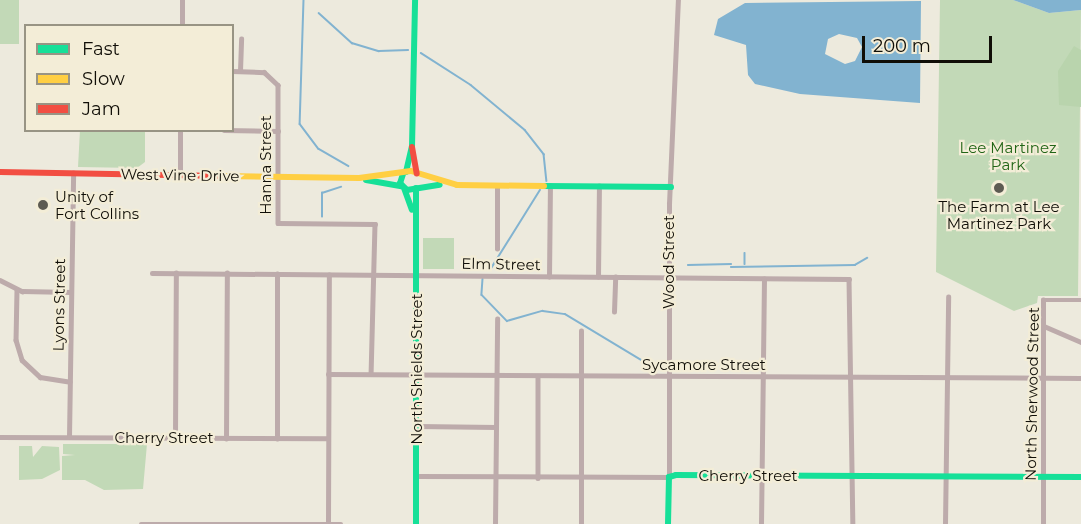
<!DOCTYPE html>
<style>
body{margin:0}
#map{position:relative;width:1081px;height:524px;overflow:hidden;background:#edeadd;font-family:Montserrat,sans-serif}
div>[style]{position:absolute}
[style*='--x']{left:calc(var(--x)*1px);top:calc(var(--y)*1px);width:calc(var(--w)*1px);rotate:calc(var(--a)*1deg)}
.green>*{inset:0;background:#c2d9b7;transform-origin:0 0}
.forest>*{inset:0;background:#b9d4ad}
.water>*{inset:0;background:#82b3d0}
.stream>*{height:1.5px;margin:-0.75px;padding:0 0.75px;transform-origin:0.75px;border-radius:0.75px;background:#82b3d0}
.street>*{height:4.5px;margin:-2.25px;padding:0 2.25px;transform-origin:2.25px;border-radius:2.25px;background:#bdabab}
.fast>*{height:6px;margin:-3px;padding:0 3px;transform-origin:3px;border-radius:3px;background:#16e098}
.slow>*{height:6px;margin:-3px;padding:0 3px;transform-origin:3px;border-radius:3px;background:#ffcf43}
.jam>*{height:6px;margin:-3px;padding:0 3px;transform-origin:3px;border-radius:3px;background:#f24e42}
.dots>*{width:16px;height:16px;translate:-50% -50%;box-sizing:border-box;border:3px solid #f3edd7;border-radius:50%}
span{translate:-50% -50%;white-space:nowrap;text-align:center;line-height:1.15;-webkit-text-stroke:4.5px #f3edd7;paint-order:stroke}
.park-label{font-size:15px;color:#216516}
.street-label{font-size:15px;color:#100e07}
.poi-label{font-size:15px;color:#100e07}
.left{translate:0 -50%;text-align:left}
.legend{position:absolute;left:24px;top:24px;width:210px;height:108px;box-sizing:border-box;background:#f3edd7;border:2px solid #989484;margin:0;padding:8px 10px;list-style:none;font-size:18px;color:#100e07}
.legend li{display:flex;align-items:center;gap:12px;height:30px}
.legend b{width:30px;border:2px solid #989484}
.scale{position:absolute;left:862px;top:36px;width:130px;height:27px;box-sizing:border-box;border:3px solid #100e07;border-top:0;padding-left:8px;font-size:18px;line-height:21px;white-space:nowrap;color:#100e07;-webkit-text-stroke:4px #f3edd7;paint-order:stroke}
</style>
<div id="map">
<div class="green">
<i style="left:0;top:0;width:19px;height:44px"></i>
<i style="clip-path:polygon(940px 0,1013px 0,1049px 13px,1081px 10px,1078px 296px,1038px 296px,1037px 303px,1014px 311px,936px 272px)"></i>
<i style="clip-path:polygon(80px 130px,145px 131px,145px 162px,137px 168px,78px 167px)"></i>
<i style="left:423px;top:238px;width:31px;height:31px"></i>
<i style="clip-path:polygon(63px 444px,147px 444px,143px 489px,104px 490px,85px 480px,62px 480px,62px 456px,75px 455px,63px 454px)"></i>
<i style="clip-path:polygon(19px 446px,32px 446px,33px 457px,42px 446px,59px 447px,60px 470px,42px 479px,19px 480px)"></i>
</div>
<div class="forest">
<i style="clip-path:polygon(1074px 46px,1081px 50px,1081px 107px,1059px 105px,1058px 71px)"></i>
</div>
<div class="water">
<i style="clip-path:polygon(1013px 0,1081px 0,1081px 10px,1049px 13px)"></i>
<i style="clip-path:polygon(evenodd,921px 1px,920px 103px,800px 94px,755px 84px,748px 75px,746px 45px,714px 35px,718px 19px,745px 3px,921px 1px,839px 34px,857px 38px,862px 47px,855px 61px,845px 64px,825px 54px,828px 39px,839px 34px)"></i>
</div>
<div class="stream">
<i style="--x:304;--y:0;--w:124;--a:91.8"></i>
<i style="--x:300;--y:124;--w:31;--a:53"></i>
<i style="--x:319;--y:149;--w:34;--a:30"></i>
<i style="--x:319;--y:13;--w:45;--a:42.3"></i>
<i style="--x:352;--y:43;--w:28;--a:17"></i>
<i style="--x:379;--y:51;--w:29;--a:-2"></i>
<i style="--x:421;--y:53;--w:59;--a:32.6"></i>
<i style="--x:471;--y:85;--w:70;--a:39.8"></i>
<i style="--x:525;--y:130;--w:31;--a:52"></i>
<i style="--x:544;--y:154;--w:27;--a:84"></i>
<i style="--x:322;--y:217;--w:24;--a:-90"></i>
<i style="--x:322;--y:193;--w:20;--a:-18"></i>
<i style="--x:745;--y:253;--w:11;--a:90"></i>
<i style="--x:688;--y:265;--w:43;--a:-1.3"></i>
<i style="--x:731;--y:267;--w:124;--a:-0.9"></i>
<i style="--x:855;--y:265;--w:14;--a:-30"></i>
<i style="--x:490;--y:270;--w:94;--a:-58"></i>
<i style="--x:483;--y:279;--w:16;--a:94"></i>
<i style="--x:482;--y:295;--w:36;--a:46"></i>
<i style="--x:507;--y:321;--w:37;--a:-16"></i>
<i style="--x:543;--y:311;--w:22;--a:8"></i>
<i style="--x:565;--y:314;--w:105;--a:31"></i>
</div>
<div class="street">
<i style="--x:182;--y:26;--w:26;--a:-90"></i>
<i style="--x:232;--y:71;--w:32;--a:2"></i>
<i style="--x:264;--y:72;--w:19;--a:43"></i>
<i style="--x:278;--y:85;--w:138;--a:90"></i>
<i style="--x:278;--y:223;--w:97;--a:0.6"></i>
<i style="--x:375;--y:224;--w:150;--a:91.5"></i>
<i style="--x:240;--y:71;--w:32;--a:-88"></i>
<i style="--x:224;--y:130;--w:54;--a:1.1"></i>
<i style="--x:180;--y:174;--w:44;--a:-90"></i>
<i style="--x:497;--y:249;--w:63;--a:-90"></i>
<i style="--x:152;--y:273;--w:697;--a:0.49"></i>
<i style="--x:849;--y:279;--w:245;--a:89.1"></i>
<i style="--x:549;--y:277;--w:91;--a:-89.4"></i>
<i style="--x:598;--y:277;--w:91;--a:-89.4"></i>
<i style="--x:0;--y:280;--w:25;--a:27"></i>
<i style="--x:22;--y:291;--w:49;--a:1.2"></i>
<i style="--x:17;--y:290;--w:50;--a:91.1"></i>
<i style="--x:16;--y:340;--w:21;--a:73"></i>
<i style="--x:22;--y:360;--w:25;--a:43"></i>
<i style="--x:40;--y:377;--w:30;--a:9"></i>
<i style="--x:614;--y:312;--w:35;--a:-88"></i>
<i style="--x:1044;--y:326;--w:40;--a:23.4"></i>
<i style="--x:328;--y:374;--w:753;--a:0.3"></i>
<i style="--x:538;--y:376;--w:102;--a:90"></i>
<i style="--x:417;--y:426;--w:79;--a:0.7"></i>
<i style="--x:0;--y:437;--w:328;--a:0.2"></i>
<i style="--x:69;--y:437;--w:264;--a:-89.1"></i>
<i style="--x:175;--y:438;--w:165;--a:-89.7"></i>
<i style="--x:226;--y:439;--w:166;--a:-89.7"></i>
<i style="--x:277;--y:439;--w:165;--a:-90"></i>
<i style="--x:416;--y:476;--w:253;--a:0.2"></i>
<i style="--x:669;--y:477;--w:273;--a:-90"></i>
<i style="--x:669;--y:204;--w:204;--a:-87.5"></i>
<i style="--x:141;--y:524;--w:200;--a:0"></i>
<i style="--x:328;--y:524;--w:249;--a:-89.8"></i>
<i style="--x:495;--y:524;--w:205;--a:-89.4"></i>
<i style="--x:581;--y:524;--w:193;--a:-90"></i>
<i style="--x:761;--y:524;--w:245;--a:-89.3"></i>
<i style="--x:945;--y:524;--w:227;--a:-89.2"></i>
<i style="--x:1043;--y:524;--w:224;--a:-90"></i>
<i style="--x:1043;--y:300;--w:38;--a:0"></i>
</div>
<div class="fast">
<i style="--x:406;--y:172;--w:26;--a:-77"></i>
<i style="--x:412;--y:147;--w:147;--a:-88.8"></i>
<i style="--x:403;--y:174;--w:9;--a:108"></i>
<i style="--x:400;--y:183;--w:10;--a:45"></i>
<i style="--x:407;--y:190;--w:33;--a:-9"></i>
<i style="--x:366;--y:180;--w:36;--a:10"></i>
<i style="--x:544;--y:186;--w:127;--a:0.5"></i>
<i style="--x:404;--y:188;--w:23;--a:70"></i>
<i style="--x:416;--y:188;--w:336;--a:90"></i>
<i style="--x:668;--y:524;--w:47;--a:-88.8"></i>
<i style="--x:669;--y:477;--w:7;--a:-16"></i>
<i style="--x:676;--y:475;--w:405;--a:0.3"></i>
</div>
<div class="slow">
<i style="--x:223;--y:176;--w:136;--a:0.8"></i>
<i style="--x:359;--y:178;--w:52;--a:-7.7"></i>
<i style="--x:411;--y:171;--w:48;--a:16.9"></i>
<i style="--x:457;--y:185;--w:87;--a:0.7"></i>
</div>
<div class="jam">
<i style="--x:412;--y:147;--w:27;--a:80"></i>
<i style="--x:0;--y:172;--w:223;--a:1"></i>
</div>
<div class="dots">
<i style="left:999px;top:188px;background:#5d5b52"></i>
<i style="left:43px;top:205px;background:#5d5b52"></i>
</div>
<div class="park-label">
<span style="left:1008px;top:156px">Lee Martinez<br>Park</span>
</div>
<div class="street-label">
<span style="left:266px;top:165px;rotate:-90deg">Hanna Street</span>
<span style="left:180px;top:175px;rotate:1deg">West Vine Drive</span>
<span style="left:669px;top:262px;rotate:-90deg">Wood Street</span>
<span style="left:501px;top:264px;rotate:1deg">Elm Street</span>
<span style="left:59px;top:305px;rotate:-89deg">Lyons Street</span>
<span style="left:704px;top:365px">Sycamore Street</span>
<span style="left:417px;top:369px;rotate:-90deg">North Shields Street</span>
<span style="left:1032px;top:394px;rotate:-89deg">North Sherwood Street</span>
<span style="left:164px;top:438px">Cherry Street</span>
<span style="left:748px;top:476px">Cherry Street</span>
</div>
<div class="poi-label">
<span class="left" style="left:55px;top:205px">Unity of<br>Fort Collins</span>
<span style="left:999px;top:215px">The Farm at Lee<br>Martinez Park</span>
</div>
<ul class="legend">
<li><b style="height:8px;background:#16e098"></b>Fast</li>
<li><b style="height:8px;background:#ffcf43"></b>Slow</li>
<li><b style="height:8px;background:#f24e42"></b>Jam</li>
</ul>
<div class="scale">200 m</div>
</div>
